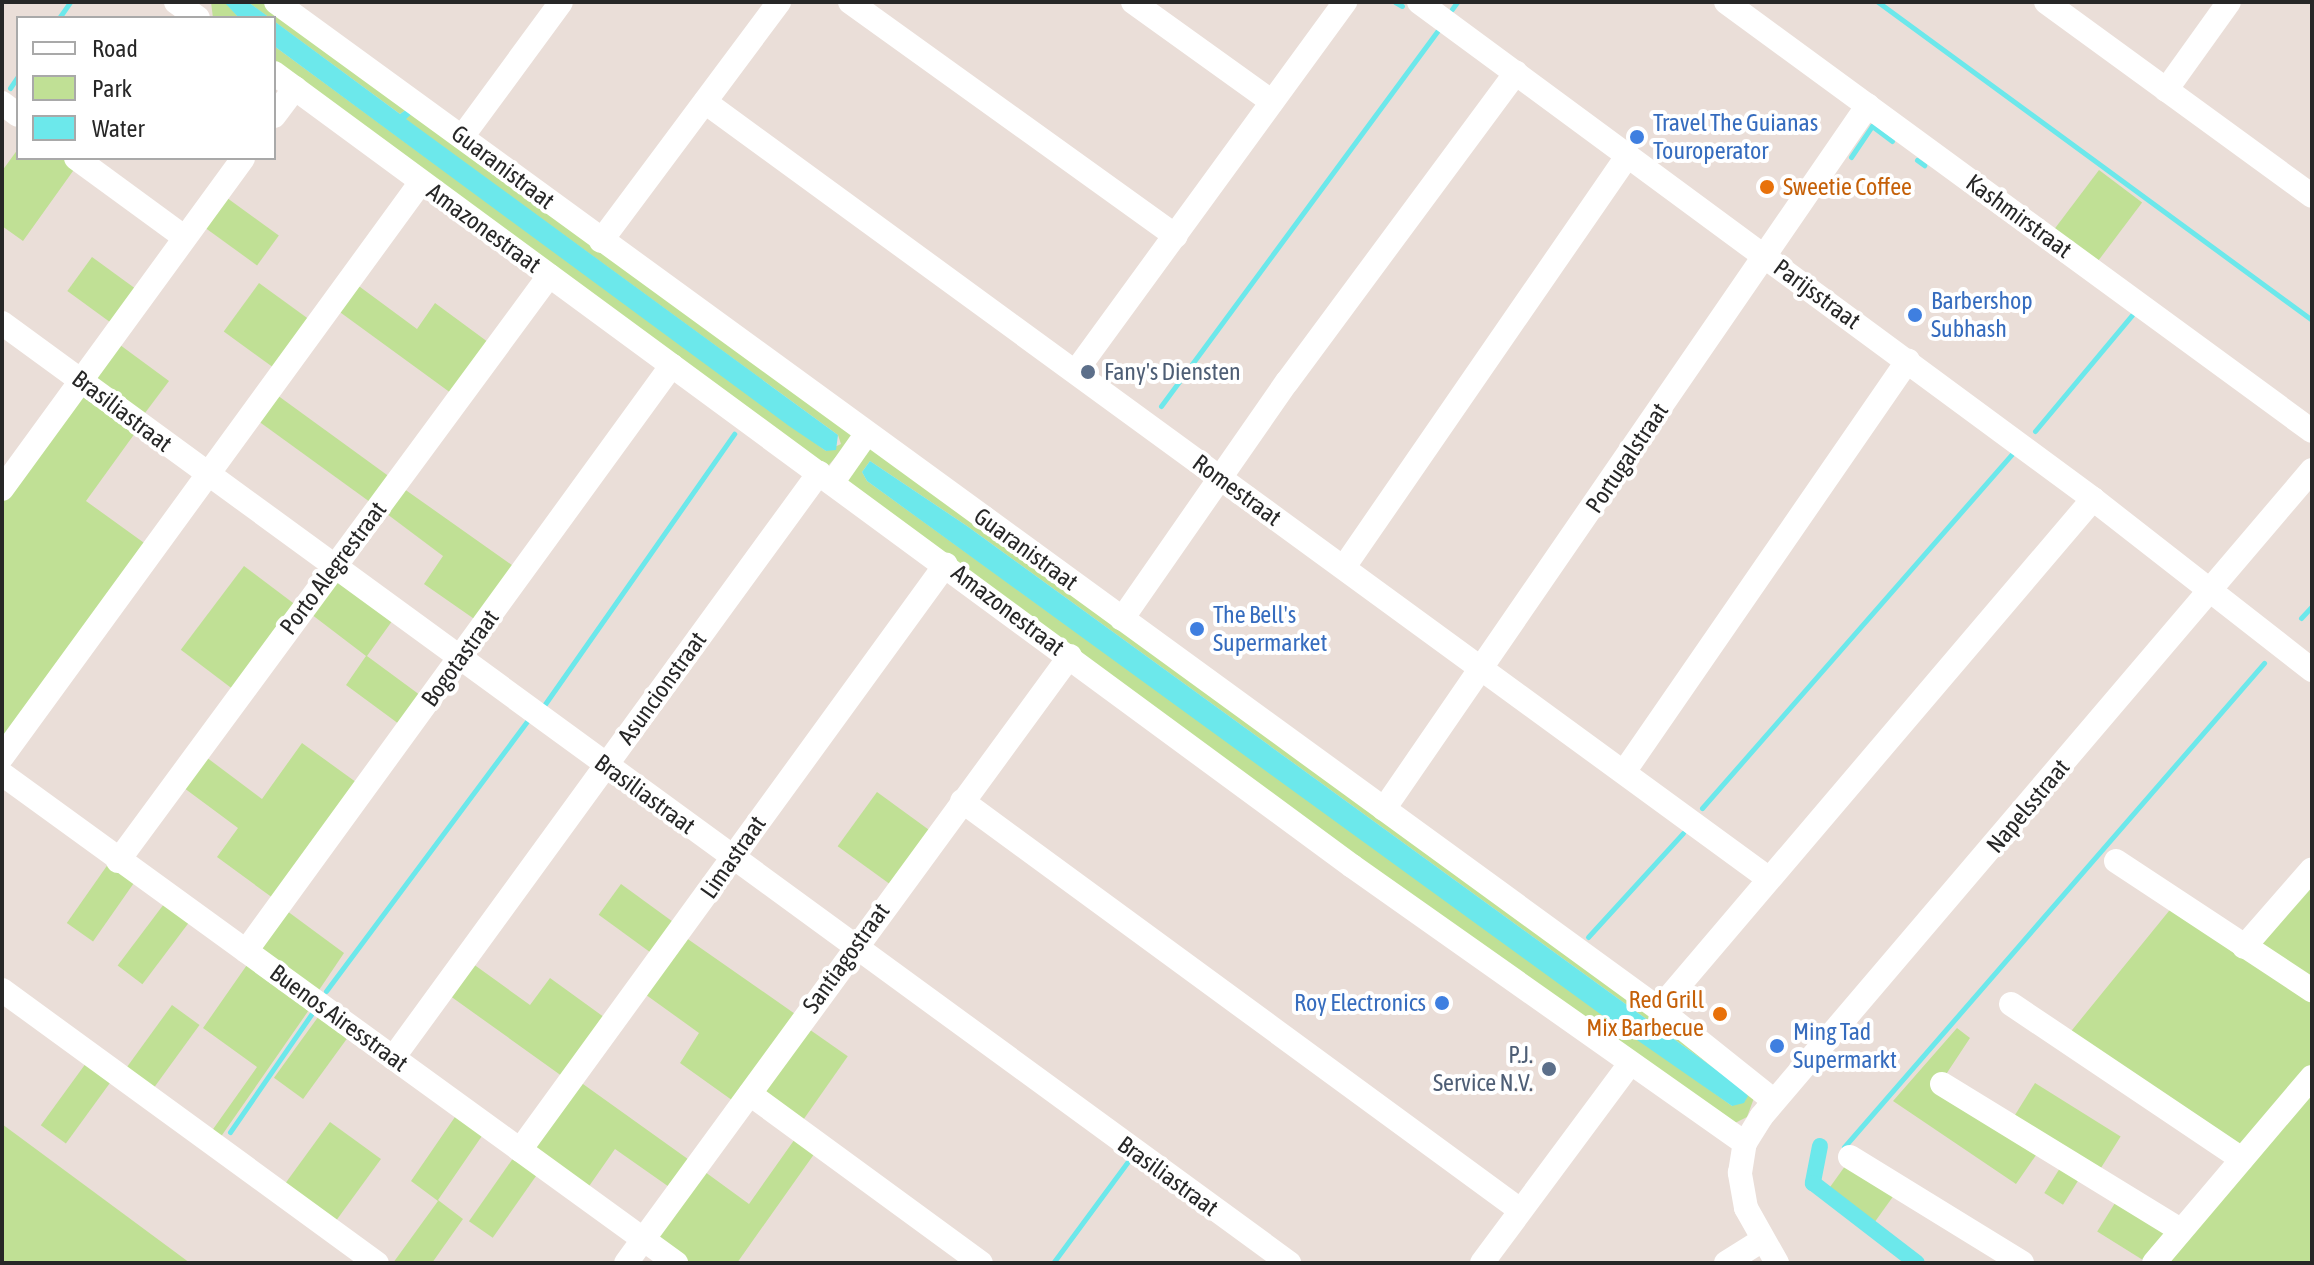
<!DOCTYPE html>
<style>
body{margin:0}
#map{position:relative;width:2314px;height:1265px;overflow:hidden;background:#eaded8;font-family:"Asap Condensed",sans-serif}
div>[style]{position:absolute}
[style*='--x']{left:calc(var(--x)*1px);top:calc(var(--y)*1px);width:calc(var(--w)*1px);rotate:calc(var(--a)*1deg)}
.green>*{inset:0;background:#c0e095;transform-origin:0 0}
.water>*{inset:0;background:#6ce8eb}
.stream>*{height:5px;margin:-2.5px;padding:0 2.5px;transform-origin:2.5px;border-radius:2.5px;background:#6ce8eb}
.canal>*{height:16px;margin:-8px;padding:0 8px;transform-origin:8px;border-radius:8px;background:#6ce8eb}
.minor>*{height:24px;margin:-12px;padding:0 12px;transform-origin:12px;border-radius:12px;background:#fff}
.dots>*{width:22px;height:22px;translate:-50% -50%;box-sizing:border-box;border:4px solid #fff;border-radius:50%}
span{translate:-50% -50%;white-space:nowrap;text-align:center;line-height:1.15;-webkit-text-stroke:8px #fff;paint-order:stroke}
.shop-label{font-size:24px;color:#366cbe}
.left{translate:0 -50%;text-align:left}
.right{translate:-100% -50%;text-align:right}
.street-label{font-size:24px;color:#272727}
.food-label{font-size:24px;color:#c56008}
.service-label{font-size:24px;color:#4e5e75}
.frame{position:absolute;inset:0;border:4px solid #272727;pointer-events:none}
.legend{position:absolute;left:16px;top:16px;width:260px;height:144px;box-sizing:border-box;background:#fff;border:2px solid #a9a9a9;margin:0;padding:10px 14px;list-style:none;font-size:24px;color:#272727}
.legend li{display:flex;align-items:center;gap:16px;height:40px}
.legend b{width:40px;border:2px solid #a9a9a9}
</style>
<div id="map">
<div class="green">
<i style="clip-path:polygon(211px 2px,225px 2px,239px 18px,213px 18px)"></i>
<i style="clip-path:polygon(248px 2px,264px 2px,410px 107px,400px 114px)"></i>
<i style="clip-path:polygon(274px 46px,826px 451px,841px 444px,838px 435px,405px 119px,415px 111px,856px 434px,827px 467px,274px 65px)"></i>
<i style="clip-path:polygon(18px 149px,18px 158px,69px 158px,78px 164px,23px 241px,2px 226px,2px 171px)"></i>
<i style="left:2099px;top:170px;width:54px;height:78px;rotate:37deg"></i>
<i style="left:223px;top:195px;width:69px;height:37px;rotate:36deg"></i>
<i style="left:92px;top:257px;width:56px;height:42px;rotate:36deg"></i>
<i style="left:259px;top:283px;width:63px;height:60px;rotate:36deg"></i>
<i style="clip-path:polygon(356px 284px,417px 329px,435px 303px,492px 345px,455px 396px,337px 310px)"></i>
<i style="clip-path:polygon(116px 342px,169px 381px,142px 417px,95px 383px,94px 374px)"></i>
<i style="clip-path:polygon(83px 393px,138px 429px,86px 501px,147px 545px,2px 747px,2px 498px)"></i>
<i style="left:277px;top:395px;width:145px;height:32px;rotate:36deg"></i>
<i style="clip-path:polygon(evenodd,872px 447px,1621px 991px,1754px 1098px,1747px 1117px,1731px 1125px,1698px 1107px,847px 484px,849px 470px,872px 447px,870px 461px,967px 526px,1740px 1087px,1732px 1106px,867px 481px,862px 472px,870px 461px)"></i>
<i style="clip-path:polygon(400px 486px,519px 570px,480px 623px,424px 584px,443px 556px,383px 511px)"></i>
<i style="left:244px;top:566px;width:69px;height:105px;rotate:37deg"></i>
<i style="clip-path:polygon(335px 572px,395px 617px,367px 656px,424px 698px,403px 727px,346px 685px,366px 656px,307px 611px)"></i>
<i style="clip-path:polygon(302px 743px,360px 785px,277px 901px,217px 857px,238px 828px,180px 785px,202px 754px,262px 799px)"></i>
<i style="left:877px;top:792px;width:67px;height:67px;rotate:36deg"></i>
<i style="left:111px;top:860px;width:32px;height:77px;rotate:35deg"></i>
<i style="clip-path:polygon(2312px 882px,2312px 1070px,2239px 1148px,2068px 1035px,2173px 906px,2250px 954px)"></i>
<i style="left:621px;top:884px;width:70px;height:38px;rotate:36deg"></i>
<i style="left:167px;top:900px;width:31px;height:82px;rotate:37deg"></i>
<i style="clip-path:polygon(283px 908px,344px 953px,315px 996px,263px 956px,261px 938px)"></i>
<i style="clip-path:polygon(682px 935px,798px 1016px,736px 1103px,680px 1063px,699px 1033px,642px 992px)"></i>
<i style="clip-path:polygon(469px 961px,530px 1005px,550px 978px,608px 1020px,566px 1079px,446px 993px)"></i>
<i style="clip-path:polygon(249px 962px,311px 1007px,220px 1138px,211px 1132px,257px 1067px,203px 1028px)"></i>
<i style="left:172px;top:1005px;width:34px;height:80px;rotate:36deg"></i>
<i style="left:321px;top:1013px;width:36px;height:80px;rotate:36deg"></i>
<i style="left:806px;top:1027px;width:51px;height:80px;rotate:35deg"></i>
<i style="clip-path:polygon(1957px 1028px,1970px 1038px,1939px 1085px,2041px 1148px,2016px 1184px,1893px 1101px)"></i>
<i style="left:89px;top:1059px;width:31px;height:82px;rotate:36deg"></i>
<i style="clip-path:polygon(576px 1079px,692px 1162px,672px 1189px,615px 1149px,585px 1192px,536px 1157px,535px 1135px)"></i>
<i style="left:2035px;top:1083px;width:101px;height:46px;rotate:32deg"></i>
<i style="clip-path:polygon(2312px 1088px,2312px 1263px,2166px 1263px)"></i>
<i style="clip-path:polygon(457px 1114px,484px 1133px,438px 1200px,463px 1219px,432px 1263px,393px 1263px,438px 1201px,411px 1181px)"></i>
<i style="left:330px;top:1122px;width:63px;height:82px;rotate:36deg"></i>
<i style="clip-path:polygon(2px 1124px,190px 1263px,2px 1263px)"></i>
<i style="clip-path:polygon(797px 1136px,817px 1150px,737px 1263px,683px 1263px,658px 1245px,659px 1228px,701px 1169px,749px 1204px)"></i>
<i style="left:516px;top:1154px;width:29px;height:82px;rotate:35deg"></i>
<i style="left:2065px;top:1160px;width:22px;height:39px;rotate:32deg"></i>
<i style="clip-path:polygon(1848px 1162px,1897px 1191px,1874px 1223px,1830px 1187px)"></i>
<i style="left:2120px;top:1195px;width:65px;height:43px;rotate:32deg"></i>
</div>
<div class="water">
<i style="clip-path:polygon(248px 2px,270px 18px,239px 18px,225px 3px)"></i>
<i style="clip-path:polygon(274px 21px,400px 114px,410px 107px,415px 111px,406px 119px,838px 435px,836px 450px,826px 451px,789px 426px,274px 46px)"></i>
<i style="clip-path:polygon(870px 461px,967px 526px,1740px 1087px,1748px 1096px,1744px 1103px,1732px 1106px,1614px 1024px,867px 481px,862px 472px)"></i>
</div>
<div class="stream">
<i style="--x:1395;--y:2;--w:8;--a:30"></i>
<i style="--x:1878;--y:2;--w:538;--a:36.23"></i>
<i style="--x:1452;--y:9;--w:9;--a:-54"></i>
<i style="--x:59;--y:18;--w:19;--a:-55"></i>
<i style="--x:10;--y:88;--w:14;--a:-56"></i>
<i style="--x:1851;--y:157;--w:37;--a:-56"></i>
<i style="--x:1872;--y:126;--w:25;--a:37"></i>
<i style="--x:1917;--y:160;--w:9;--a:36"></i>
<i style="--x:1161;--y:406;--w:468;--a:-53.6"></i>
<i style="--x:2035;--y:431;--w:151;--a:-50.1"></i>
<i style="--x:2301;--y:618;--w:16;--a:-47"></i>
<i style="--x:545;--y:704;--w:330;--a:-55"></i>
<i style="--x:1702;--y:808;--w:471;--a:-48.8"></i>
<i style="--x:1588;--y:937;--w:141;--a:-47.6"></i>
<i style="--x:326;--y:991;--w:337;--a:-53.3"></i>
<i style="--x:230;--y:1132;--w:145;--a:-55.4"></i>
<i style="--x:1844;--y:1147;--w:641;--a:-49.05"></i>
<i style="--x:1053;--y:1263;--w:128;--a:-53.6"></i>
</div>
<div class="canal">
<i style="--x:1820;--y:1146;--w:38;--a:101"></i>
<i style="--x:1813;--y:1183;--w:131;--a:37.6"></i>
</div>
<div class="minor">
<i style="--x:176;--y:2;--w:27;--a:36"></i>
<i style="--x:276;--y:2;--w:1711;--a:36.06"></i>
<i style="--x:1659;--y:1009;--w:146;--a:38.6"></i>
<i style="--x:850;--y:2;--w:401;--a:35.7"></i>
<i style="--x:1133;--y:2;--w:171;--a:35.7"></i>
<i style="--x:1419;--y:2;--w:837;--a:36.4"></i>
<i style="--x:2093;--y:499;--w:278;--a:38"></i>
<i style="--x:1726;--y:2;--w:726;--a:36.21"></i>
<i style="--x:2046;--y:2;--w:329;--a:36.1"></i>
<i style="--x:274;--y:73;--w:1338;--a:36.34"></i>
<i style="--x:1352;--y:866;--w:481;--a:35.2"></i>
<i style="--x:2166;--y:90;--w:108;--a:-54.4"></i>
<i style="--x:705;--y:102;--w:1316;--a:36.13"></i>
<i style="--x:2;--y:103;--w:20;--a:37"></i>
<i style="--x:274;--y:116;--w:35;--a:-53"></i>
<i style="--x:462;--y:137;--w:167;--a:-53.7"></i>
<i style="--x:76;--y:158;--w:134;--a:36.2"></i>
<i style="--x:601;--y:241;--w:298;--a:-53.3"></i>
<i style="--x:2;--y:323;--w:1594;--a:36.14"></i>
<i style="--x:1076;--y:371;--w:457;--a:-53.9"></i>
<i style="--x:832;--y:483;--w:61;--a:-55"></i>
<i style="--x:2;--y:489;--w:409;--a:-53.9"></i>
<i style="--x:1344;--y:567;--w:500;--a:-55.42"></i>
<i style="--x:1122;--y:619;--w:289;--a:-55.2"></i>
<i style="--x:1287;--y:382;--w:385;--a:-53.5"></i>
<i style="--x:2;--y:757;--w:711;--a:-53.92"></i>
<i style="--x:1624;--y:772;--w:500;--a:-55.4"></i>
<i style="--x:2;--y:774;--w:833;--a:35.96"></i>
<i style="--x:962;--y:801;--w:692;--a:36.24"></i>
<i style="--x:1384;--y:809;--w:854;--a:-55.49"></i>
<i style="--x:118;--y:861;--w:727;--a:-53.62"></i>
<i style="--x:2116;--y:861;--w:235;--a:33.4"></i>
<i style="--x:2244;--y:947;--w:103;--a:-48.9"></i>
<i style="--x:246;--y:951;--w:724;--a:-53.98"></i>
<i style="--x:2;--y:990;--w:464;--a:36.1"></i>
<i style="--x:2011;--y:1004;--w:278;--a:33.9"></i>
<i style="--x:1659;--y:1009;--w:670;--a:-49.6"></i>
<i style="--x:393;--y:1058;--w:724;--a:-53.94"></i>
<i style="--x:1942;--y:1084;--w:279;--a:31.5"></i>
<i style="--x:750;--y:1094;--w:286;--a:36.2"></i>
<i style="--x:520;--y:1150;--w:724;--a:-53.98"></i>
<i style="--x:1850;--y:1157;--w:202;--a:31.6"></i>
<i style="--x:626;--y:1263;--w:752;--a:-53.82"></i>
<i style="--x:1482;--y:1263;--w:247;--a:-53.4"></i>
<i style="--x:1726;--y:1263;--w:41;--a:-32.2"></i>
<i style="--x:1777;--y:1263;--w:63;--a:-119.4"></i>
<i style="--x:1746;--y:1208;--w:36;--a:-100"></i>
<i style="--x:1740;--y:1173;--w:30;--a:-81"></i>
<i style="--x:1745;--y:1143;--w:31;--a:-58"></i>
<i style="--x:1761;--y:1117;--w:850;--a:-49.58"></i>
<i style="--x:2154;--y:1263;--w:244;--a:-49.7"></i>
</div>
<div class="dots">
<i style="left:1637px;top:137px;background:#3f7fe0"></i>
<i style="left:1767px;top:187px;background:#e8710a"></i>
<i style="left:1915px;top:315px;background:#3f7fe0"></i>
<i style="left:1088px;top:372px;background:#5c6f8a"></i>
<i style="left:1197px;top:629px;background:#3f7fe0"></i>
<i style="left:1442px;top:1003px;background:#3f7fe0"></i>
<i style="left:1720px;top:1014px;background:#e8710a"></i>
<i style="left:1777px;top:1046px;background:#3f7fe0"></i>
<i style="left:1549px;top:1069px;background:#5c6f8a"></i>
</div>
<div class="shop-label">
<span class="left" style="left:1653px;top:137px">Travel The Guianas<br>Touroperator</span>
<span class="left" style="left:1931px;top:315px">Barbershop<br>Subhash</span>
<span class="left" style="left:1213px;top:629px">The Bell's<br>Supermarket</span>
<span class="right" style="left:1426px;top:1003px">Roy Electronics</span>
<span class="left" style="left:1793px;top:1046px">Ming Tad<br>Supermarkt</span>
</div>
<div class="street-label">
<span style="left:503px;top:167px;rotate:37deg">Guaranistraat</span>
<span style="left:2019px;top:216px;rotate:36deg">Kashmirstraat</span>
<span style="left:484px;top:228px;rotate:36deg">Amazonestraat</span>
<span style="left:1817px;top:294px;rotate:36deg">Parijsstraat</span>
<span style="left:122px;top:411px;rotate:37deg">Brasiliastraat</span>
<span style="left:1627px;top:458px;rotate:-56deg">Portugalstraat</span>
<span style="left:1237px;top:490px;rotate:36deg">Romestraat</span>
<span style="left:1026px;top:549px;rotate:36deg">Guaranistraat</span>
<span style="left:333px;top:568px;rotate:-53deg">Porto Alegrestraat</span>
<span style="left:1008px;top:610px;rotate:37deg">Amazonestraat</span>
<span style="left:460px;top:658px;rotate:-54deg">Bogotastraat</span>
<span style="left:662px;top:688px;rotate:-54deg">Asuncionstraat</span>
<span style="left:645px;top:794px;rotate:36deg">Brasiliastraat</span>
<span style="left:2028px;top:806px;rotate:-50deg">Napelsstraat</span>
<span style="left:733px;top:857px;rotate:-55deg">Limastraat</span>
<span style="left:846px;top:958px;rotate:-54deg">Santiagostraat</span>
<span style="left:339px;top:1018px;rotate:36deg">Buenos Airesstraat</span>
<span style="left:1168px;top:1176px;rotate:36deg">Brasiliastraat</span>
</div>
<div class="food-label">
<span class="left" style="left:1783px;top:187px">Sweetie Coffee</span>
<span class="right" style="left:1704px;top:1014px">Red Grill<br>Mix Barbecue</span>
</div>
<div class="service-label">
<span class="left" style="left:1104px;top:372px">Fany's Diensten</span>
<span class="right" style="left:1533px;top:1069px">P.J.<br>Service N.V.</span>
</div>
<div class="frame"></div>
<ul class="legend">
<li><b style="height:10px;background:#fff"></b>Road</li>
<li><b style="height:22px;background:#c0e095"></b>Park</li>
<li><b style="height:22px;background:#6ce8eb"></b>Water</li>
</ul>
</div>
